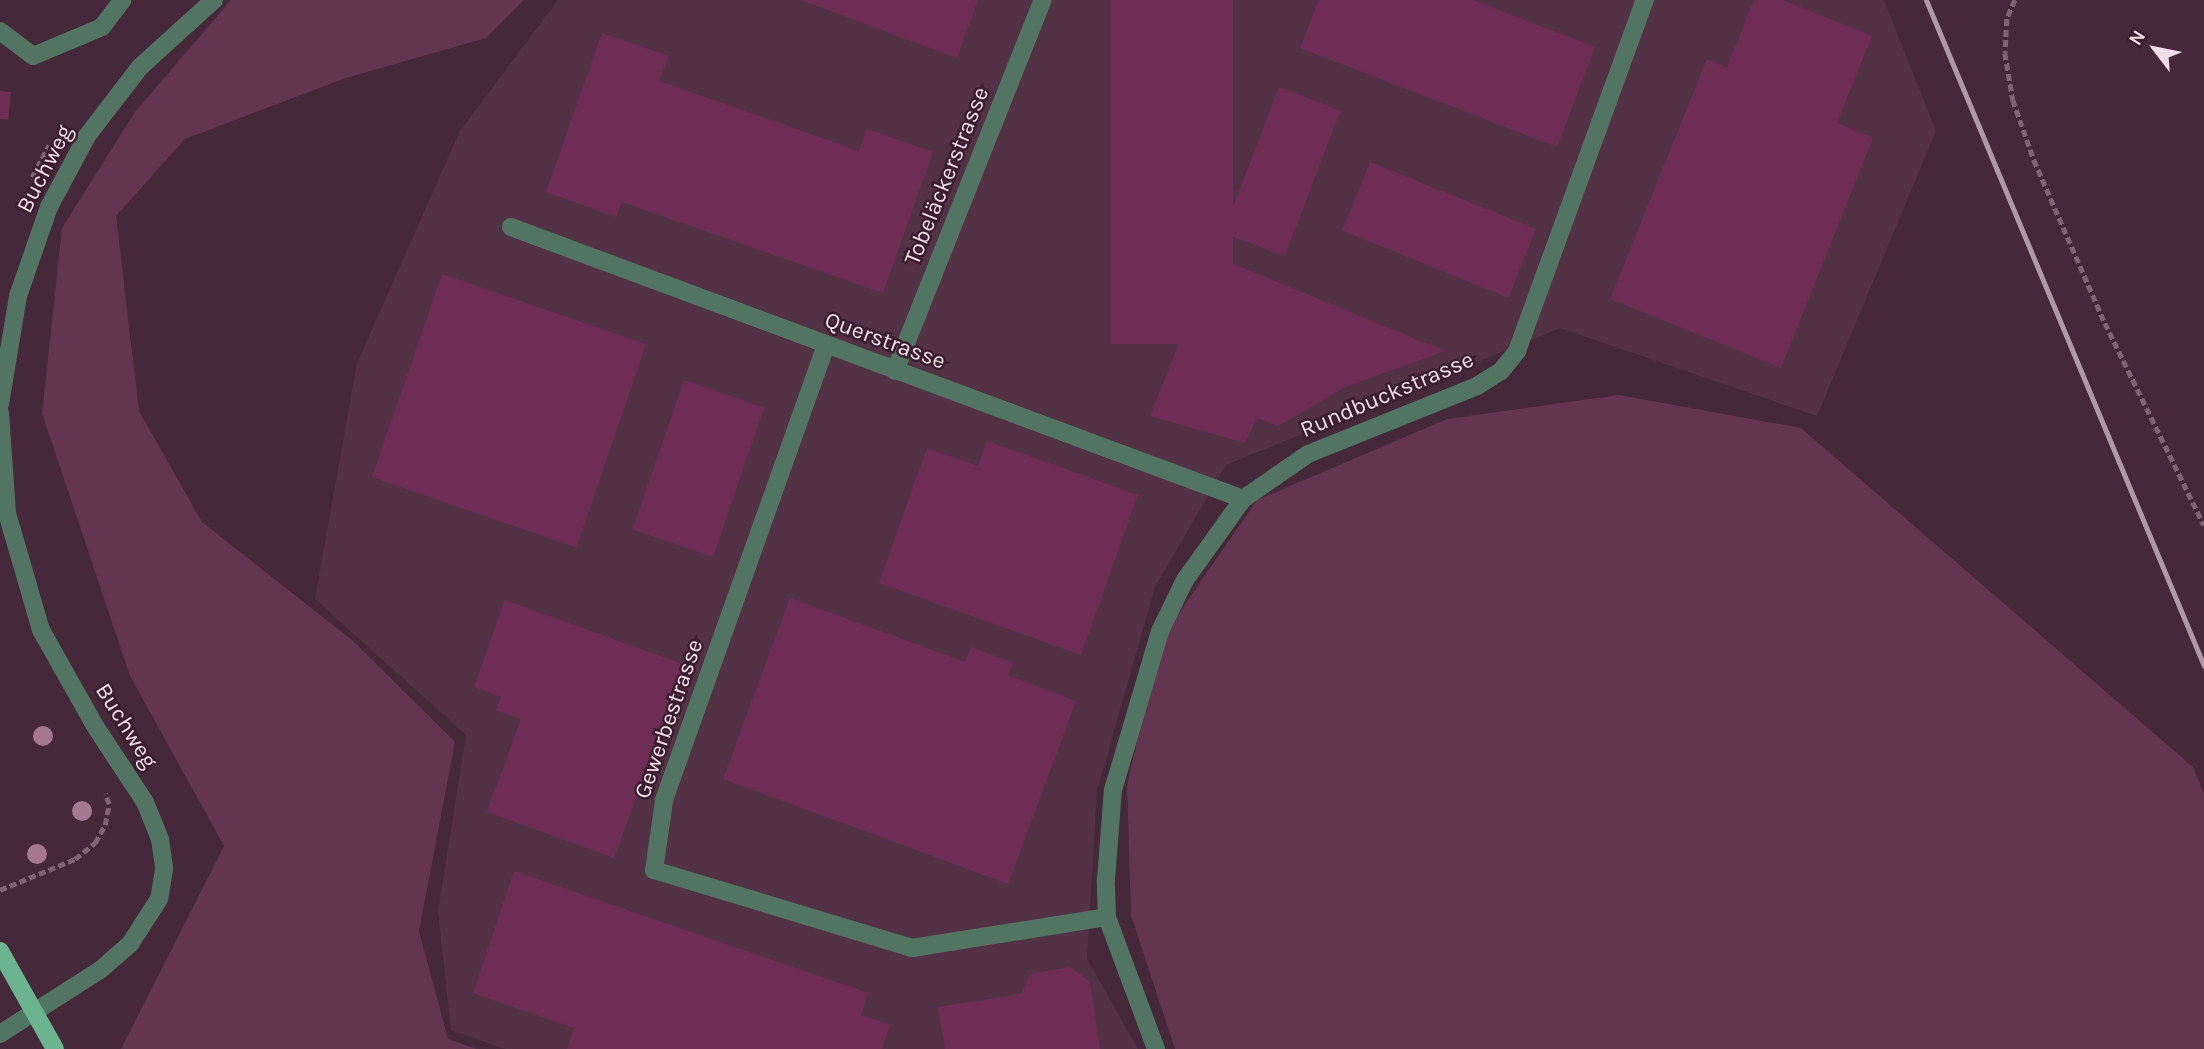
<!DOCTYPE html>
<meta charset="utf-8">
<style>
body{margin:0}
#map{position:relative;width:2204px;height:1049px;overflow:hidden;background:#452839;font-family:Karla,sans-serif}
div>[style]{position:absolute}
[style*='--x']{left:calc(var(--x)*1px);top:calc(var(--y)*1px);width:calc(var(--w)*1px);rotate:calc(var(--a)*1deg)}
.built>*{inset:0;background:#543246}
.green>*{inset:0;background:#633550}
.building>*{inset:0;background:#6f2d56;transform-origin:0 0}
.path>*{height:4.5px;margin-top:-2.25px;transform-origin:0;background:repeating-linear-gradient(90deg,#7f6574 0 7px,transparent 0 10.5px)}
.minor>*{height:18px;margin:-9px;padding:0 9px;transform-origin:9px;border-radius:9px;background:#527462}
.major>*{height:18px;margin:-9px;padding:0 9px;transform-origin:9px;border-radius:9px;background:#6cb38f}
.rail>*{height:5px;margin:-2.5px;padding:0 2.5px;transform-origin:2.5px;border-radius:2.5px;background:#b099a6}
.trees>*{width:20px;height:20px;margin:-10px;border-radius:50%;background:#a57791}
span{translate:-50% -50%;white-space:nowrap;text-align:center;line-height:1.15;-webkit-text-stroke:5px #3a1e2f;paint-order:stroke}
.street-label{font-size:23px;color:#f1dee8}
.north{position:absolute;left:2120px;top:14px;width:70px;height:70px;-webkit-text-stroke:5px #3a1e2f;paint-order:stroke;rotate:302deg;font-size:19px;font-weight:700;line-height:28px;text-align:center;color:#f1dee8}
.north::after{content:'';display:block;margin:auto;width:24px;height:32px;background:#f1dee8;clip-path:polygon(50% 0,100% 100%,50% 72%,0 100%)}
</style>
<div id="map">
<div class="built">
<i style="clip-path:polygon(558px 0,1884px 0,1936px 131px,1817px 416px,1560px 328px,1226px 465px,1155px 587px,1097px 791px,1087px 959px,1138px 1049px,505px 1049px,451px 1030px,438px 912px,466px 735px,315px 599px,357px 363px,460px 131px)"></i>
</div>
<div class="green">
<i style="clip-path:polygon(231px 0,524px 0,486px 38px,346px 78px,185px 139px,116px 216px,139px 411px,202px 522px,352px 640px,455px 742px,419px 931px,448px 1039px,477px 1049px,121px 1049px,224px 846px,130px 676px,42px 413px,62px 228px,135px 112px)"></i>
<i style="clip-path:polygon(1619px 395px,1801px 428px,2193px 767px,2204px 794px,2204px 1049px,1175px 1049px,1131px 915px,1127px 786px,1159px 642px,1257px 500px,1447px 419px)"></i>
</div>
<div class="building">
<i style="clip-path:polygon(801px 0,978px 0,957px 58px)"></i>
<i style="left:1110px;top:0;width:123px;height:344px"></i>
<i style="clip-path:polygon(1319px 0,1473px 0,1595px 47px,1557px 147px,1300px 48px)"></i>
<i style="clip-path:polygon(1754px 0,1783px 0,1872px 36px,1837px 123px,1873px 138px,1781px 368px,1610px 299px,1707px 59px,1727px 68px)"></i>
<i style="clip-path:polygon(602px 33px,669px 56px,659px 81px,859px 151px,867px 129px,933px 152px,883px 293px,622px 202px,616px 217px,546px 192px)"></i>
<i style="left:1279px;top:87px;width:66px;height:156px;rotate:21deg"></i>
<i style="left:0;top:91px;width:11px;height:28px;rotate:5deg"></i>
<i style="left:1370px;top:162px;width:179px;height:74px;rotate:22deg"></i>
<i style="clip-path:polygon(1214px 256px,1445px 351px,1345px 387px,1278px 426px,1257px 418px,1245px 443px,1150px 416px)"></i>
<i style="left:442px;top:274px;width:216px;height:215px;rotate:19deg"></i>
<i style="left:684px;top:380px;width:85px;height:158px;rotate:19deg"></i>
<i style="clip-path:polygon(987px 441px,1138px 495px,1081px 655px,879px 583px,927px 448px,978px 466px)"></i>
<i style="clip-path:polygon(790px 598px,965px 662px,971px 647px,1013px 663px,1008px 675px,1076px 701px,1008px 884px,723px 779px)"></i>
<i style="clip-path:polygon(505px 600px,685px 665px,614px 858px,487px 812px,521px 719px,496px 710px,501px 697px,474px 687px)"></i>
<i style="clip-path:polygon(514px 871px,868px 993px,861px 1015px,890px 1025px,882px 1049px,567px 1049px,574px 1028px,473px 993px)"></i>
<i style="clip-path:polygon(1070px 967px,1090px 982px,1100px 1049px,945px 1049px,938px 1007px,1021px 994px,1030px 974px)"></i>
</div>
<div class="path">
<i style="--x:2015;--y:0;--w:21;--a:113"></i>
<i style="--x:2007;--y:19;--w:34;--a:93"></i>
<i style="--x:2005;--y:53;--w:48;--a:80.3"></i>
<i style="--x:2013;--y:100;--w:64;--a:70.7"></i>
<i style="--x:2034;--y:160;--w:178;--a:66.5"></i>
<i style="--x:2105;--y:323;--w:225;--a:63.9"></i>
<i style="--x:32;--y:177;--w:36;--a:-62"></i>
<i style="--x:0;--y:890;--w:81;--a:-22.5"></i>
<i style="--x:75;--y:859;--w:26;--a:-39"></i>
<i style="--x:95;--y:843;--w:21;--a:-61"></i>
<i style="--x:105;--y:825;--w:21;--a:-79"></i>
<i style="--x:109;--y:804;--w:11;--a:-112"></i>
</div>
<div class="minor">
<i style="--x:0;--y:31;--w:41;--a:37.1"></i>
<i style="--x:33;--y:56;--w:75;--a:-22.8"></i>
<i style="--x:102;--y:27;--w:34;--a:-53"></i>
<i style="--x:511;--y:227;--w:781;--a:20.38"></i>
<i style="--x:826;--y:345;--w:484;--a:109.6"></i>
<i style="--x:664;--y:801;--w:70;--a:98.2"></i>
<i style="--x:654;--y:870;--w:270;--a:16.8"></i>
<i style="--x:912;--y:948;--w:197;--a:-9"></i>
<i style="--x:895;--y:371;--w:399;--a:-68.3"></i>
<i style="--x:0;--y:404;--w:109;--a:-80.5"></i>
<i style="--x:18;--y:296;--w:94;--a:-70.8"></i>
<i style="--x:49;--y:207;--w:81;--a:-61.8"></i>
<i style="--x:87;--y:136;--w:87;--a:-52.5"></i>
<i style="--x:140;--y:67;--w:100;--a:-42.2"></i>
<i style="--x:0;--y:413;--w:100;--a:86"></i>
<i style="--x:7;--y:513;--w:122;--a:73.8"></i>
<i style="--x:41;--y:630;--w:110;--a:60.6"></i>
<i style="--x:95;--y:726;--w:91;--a:56.7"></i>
<i style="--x:145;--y:802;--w:40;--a:68"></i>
<i style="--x:160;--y:839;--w:30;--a:82"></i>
<i style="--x:164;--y:869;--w:30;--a:99"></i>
<i style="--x:159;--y:899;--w:54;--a:122.8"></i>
<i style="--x:130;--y:944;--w:40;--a:139"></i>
<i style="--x:100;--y:970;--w:119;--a:147.4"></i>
<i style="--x:1156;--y:1049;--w:141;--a:-110.4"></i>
<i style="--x:1107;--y:917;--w:37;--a:-92"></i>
<i style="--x:1106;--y:880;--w:90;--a:-85.6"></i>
<i style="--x:1113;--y:790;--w:166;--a:-73.5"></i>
<i style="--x:1160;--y:631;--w:57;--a:-63.9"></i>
<i style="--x:1185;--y:580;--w:100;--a:-54.4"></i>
<i style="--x:1243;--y:499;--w:79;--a:-34.7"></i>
<i style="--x:1308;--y:454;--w:182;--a:-21.9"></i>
<i style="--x:1477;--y:386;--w:28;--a:-32"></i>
<i style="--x:1501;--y:371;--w:26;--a:-51"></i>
<i style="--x:1517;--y:351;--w:374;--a:-70"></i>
</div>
<div class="major">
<i style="--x:0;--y:951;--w:112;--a:60.7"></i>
</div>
<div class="rail">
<i style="--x:1926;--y:0;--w:722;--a:67.34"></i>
</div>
<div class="trees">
<i style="left:43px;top:736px"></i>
<i style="left:82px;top:811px"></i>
<i style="left:37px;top:854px"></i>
</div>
<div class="street-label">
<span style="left:45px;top:169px;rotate:-63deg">Buchweg</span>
<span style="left:947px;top:176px;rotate:-68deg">Tobeläckerstrasse</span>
<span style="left:885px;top:341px;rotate:20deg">Querstrasse</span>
<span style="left:1387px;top:395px;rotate:-23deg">Rundbuckstrasse</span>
<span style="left:669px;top:719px;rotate:-71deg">Gewerbestrasse</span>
<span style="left:126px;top:726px;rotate:58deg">Buchweg</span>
</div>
<div class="north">N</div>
</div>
